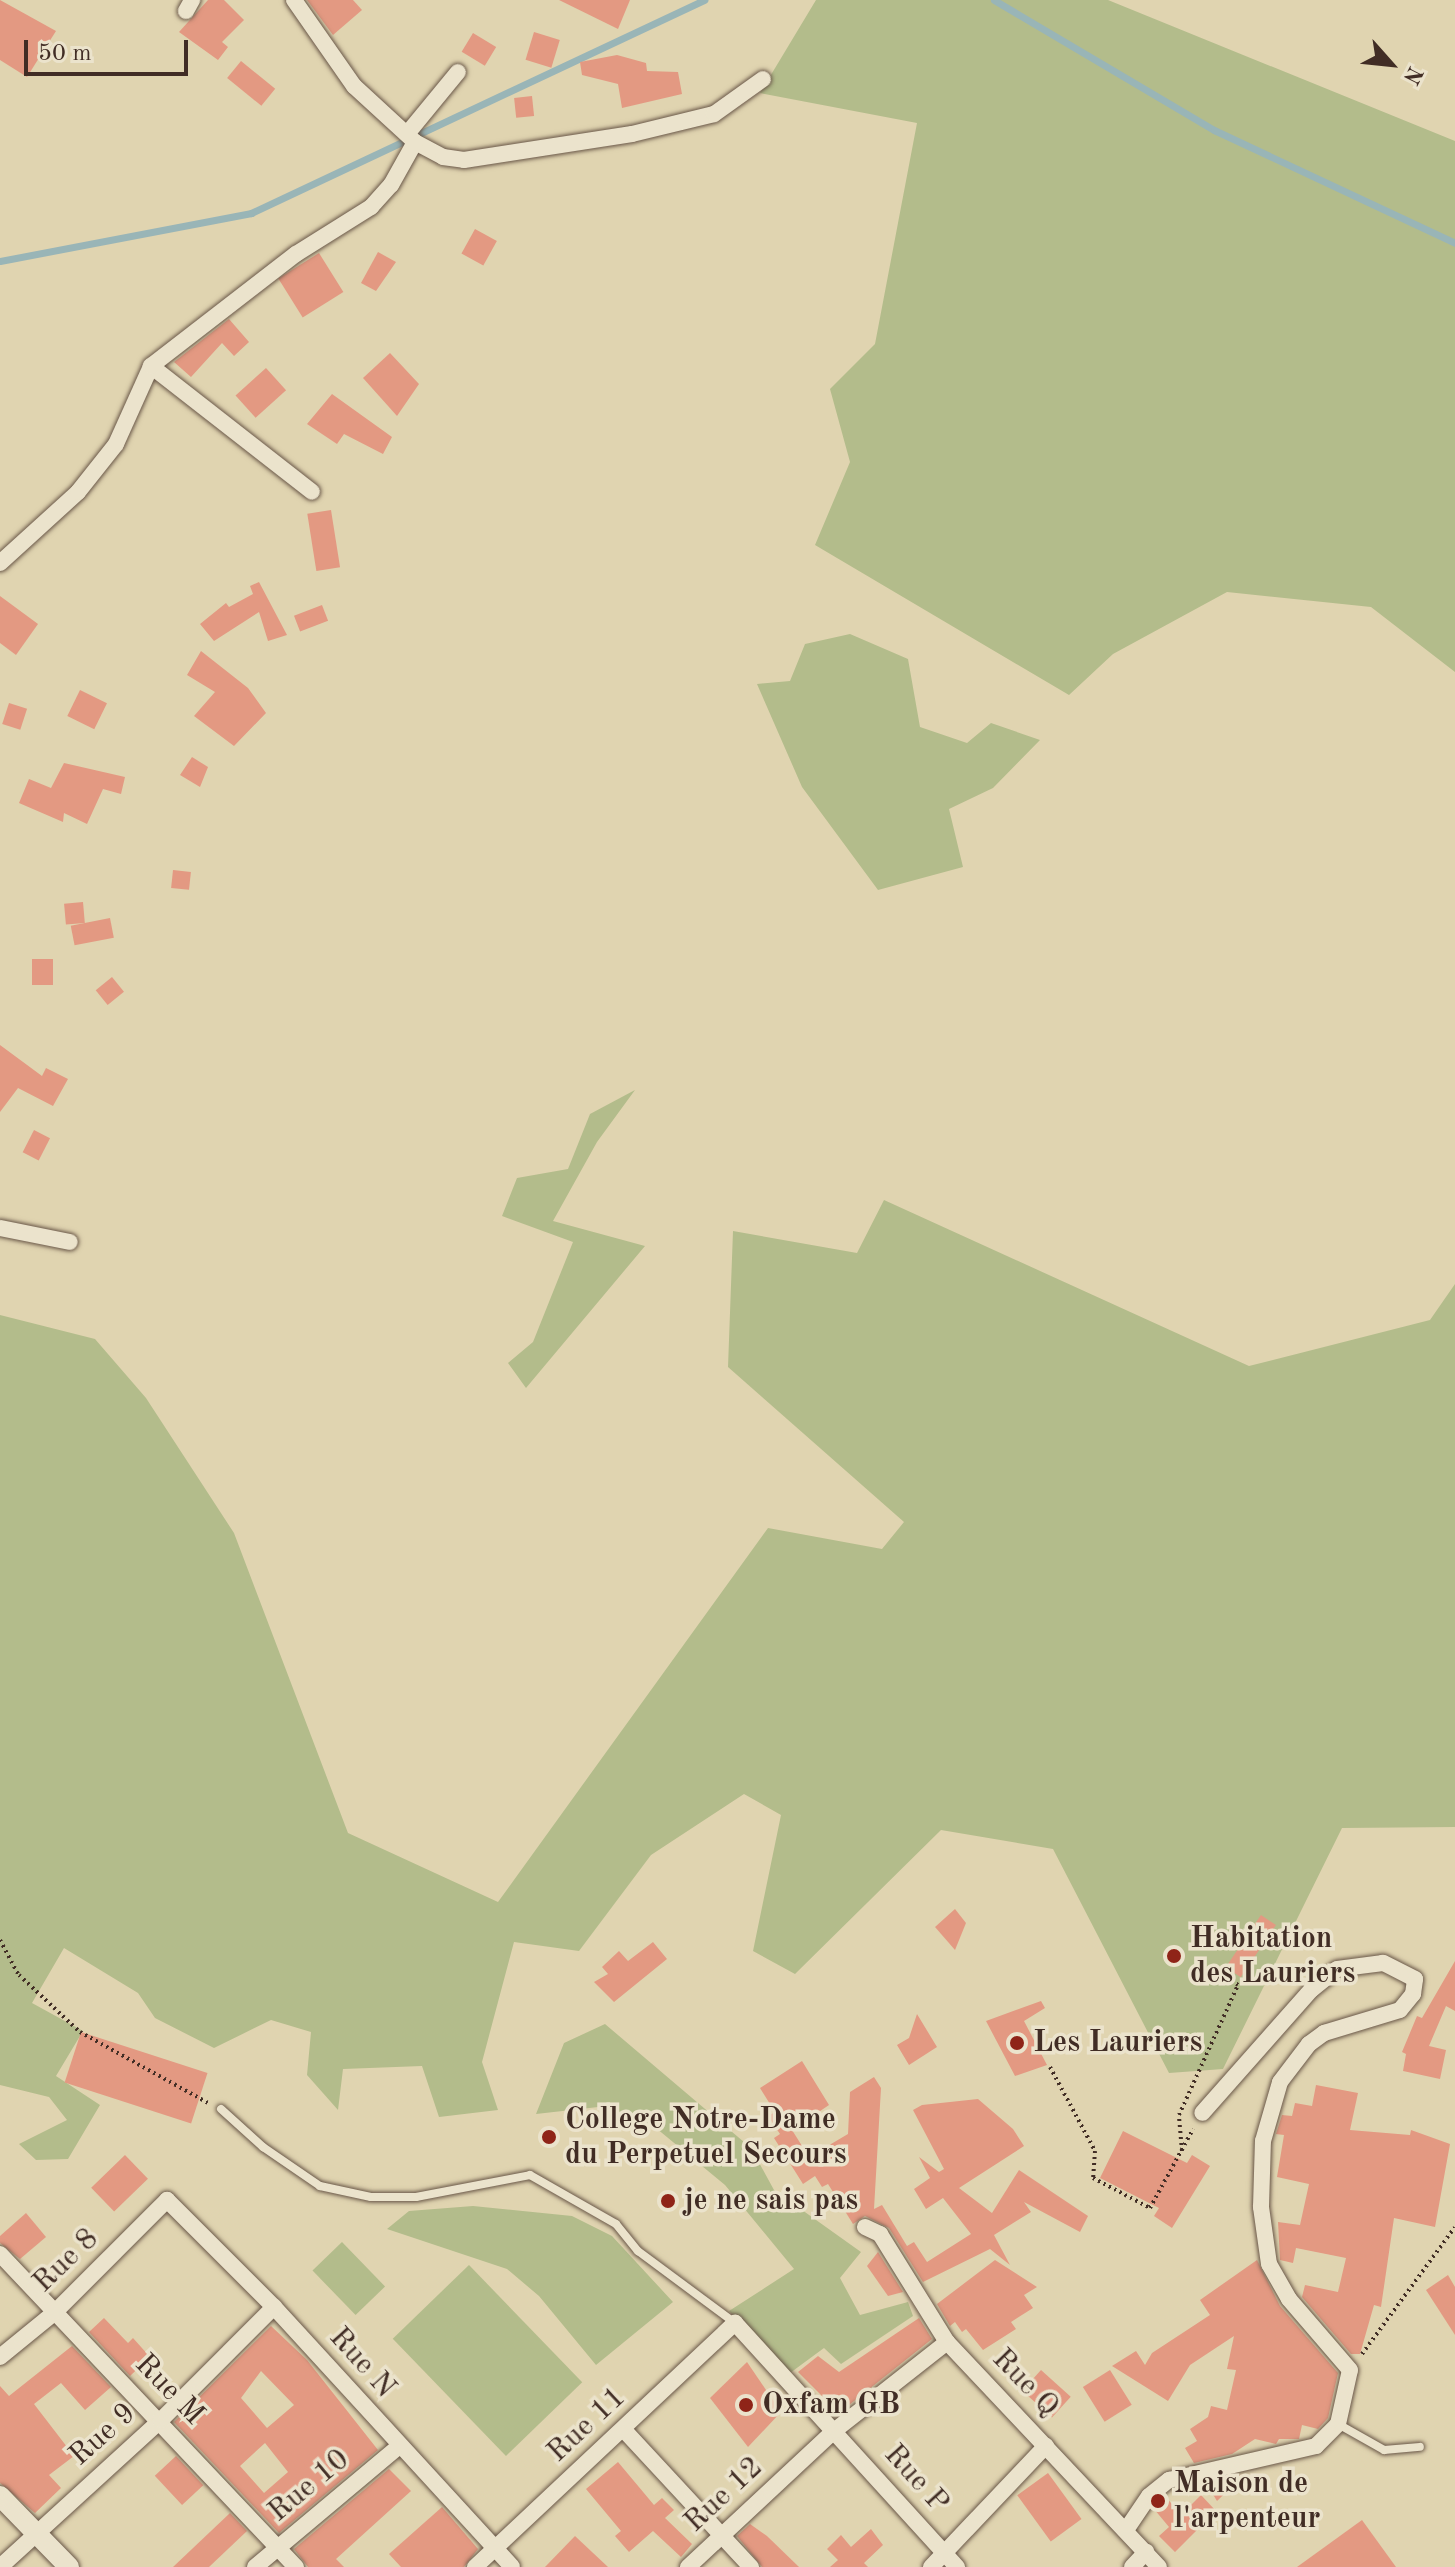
<!DOCTYPE html>
<style>
body{margin:0}
#map{position:relative;width:1455px;height:2567px;overflow:hidden;background:#e0d4b0;font-family:"Old Standard TT",serif}
div>[style]{position:absolute}
[style*='--x']{left:calc(var(--x)*1px);top:calc(var(--y)*1px);width:calc(var(--w)*1px);rotate:calc(var(--a)*1deg)}
.green>*{inset:0;background:#b3bc8b;transform-origin:0 0}
.stream>*{height:7px;margin:-3.5px;padding:0 3.5px;transform-origin:3.5px;border-radius:3.5px;background:#99b5b7}
.building>*{inset:0;background:#e39982;transform-origin:0 0}
.path>*{height:4px;margin-top:-2px;transform-origin:0;background:repeating-linear-gradient(90deg,#412d25 0 2px,transparent 0 6px)}
.roads{filter:drop-shadow(0 0 2px #695748) drop-shadow(0 0 2px #695748)}
.service>*{height:8px;margin:-4px;padding:0 4px;transform-origin:4px;border-radius:4px;background:#ebe3cc}
.minor>*{height:16px;margin:-8px;padding:0 8px;transform-origin:8px;border-radius:8px;background:#ebe3cc}
.tertiary>*{height:20px;margin:-10px;padding:0 10px;transform-origin:10px;border-radius:10px;background:#ebe3cc}
.dots>*{width:22px;height:22px;translate:-50% -50%;box-sizing:border-box;border:4px solid #ebe3cc;border-radius:50%}
span{translate:-50% -50%;white-space:nowrap;text-align:center;line-height:1.15;-webkit-text-stroke:7px #ebe3cc;paint-order:stroke}
.poi-label{font-size:30px;color:#412d25;font-weight:700}
.left{translate:0 -50%;text-align:left}
.street-label{font-size:30px;color:#412d25}
.north{position:absolute;left:1351px;top:24px;width:80px;height:80px;-webkit-text-stroke:6px #ebe3cc;paint-order:stroke;rotate:117deg;font-size:22px;font-weight:700;line-height:32px;text-align:center;color:#412d25}
.north::after{content:'';display:block;margin:auto;width:28px;height:36px;background:#412d25;clip-path:polygon(50% 0,100% 100%,50% 72%,0 100%)}
.scale{position:absolute;left:24px;top:40px;width:164px;height:36px;box-sizing:border-box;border:4px solid #412d25;border-top:0;padding-left:10px;font-size:24px;line-height:28px;white-space:nowrap;color:#412d25;-webkit-text-stroke:6px #ebe3cc;paint-order:stroke}
</style>
<div id="map">
<div class="green">
<i style="clip-path:polygon(816px 0,1108px 0,1455px 141px,1455px 672px,1371px 607px,1227px 592px,1113px 654px,1069px 695px,815px 545px,850px 462px,830px 389px,875px 344px,917px 123px,760px 93px)"></i>
<i style="clip-path:polygon(850px 634px,908px 659px,920px 727px,967px 743px,991px 723px,1040px 740px,993px 788px,949px 809px,963px 867px,878px 890px,802px 787px,757px 684px,790px 681px,805px 644px)"></i>
<i style="clip-path:polygon(635px 1090px,597px 1142px,553px 1221px,645px 1246px,526px 1388px,508px 1363px,533px 1342px,573px 1242px,502px 1216px,517px 1178px,568px 1169px,590px 1114px)"></i>
<i style="clip-path:polygon(884px 1200px,1249px 1366px,1430px 1320px,1455px 1284px,1455px 1827px,1342px 1828px,1223px 2069px,1169px 2073px,1053px 1849px,941px 1830px,795px 1974px,753px 1951px,781px 1815px,744px 1794px,651px 1855px,579px 1951px,514px 1942px,482px 2062px,498px 2110px,439px 2117px,422px 2066px,343px 2069px,338px 2110px,307px 2075px,311px 2032px,271px 2020px,214px 2048px,155px 2018px,138px 1993px,64px 1948px,32px 2003px,83px 2031px,56px 2076px,100px 2105px,68px 2159px,36px 2160px,19px 2144px,67px 2120px,49px 2097px,0 2085px,0 1315px,95px 1339px,146px 1398px,234px 1533px,348px 1833px,498px 1902px,768px 1528px,882px 1549px,904px 1522px,728px 1367px,733px 1231px,857px 1253px)"></i>
<i style="clip-path:polygon(605px 2024px,751px 2148px,774px 2190px,861px 2252px,840px 2278px,860px 2315px,908px 2302px,913px 2316px,841px 2364px,824px 2348px,790px 2373px,729px 2311px,794px 2269px,725px 2185px,656px 2128px,607px 2106px,536px 2114px,564px 2043px)"></i>
<i style="clip-path:polygon(473px 2206px,572px 2216px,612px 2236px,673px 2302px,596px 2365px,539px 2296px,507px 2269px,387px 2229px,409px 2211px)"></i>
<i style="left:342px;top:2242px;width:62px;height:41px;rotate:46deg"></i>
<i style="left:469px;top:2265px;width:163px;height:106px;rotate:46deg"></i>
</div>
<div class="stream">
<i style="--x:994;--y:0;--w:256;--a:30.6"></i>
<i style="--x:1214;--y:130;--w:266;--a:25.1"></i>
<i style="--x:0;--y:261;--w:256;--a:-10.8"></i>
<i style="--x:251;--y:213;--w:501;--a:-25.18"></i>
</div>
<div class="building">
<i style="clip-path:polygon(0 0,56px 31px,27px 77px,0 60px)"></i>
<i style="clip-path:polygon(208px 0,224px 0,244px 20px,222px 42px,228px 47px,218px 60px,179px 32px)"></i>
<i style="clip-path:polygon(307px 0,353px 0,362px 10px,333px 35px)"></i>
<i style="clip-path:polygon(559px 0,630px 0,618px 29px)"></i>
<i style="left:534px;top:32px;width:27px;height:29px;rotate:17deg"></i>
<i style="left:473px;top:33px;width:27px;height:22px;rotate:31deg"></i>
<i style="clip-path:polygon(617px 55px,646px 63px,647px 71px,678px 72px,682px 94px,622px 108px,618px 84px,582px 75px,580px 62px)"></i>
<i style="left:241px;top:61px;width:44px;height:22px;rotate:39deg"></i>
<i style="left:532px;top:96px;width:20px;height:18px;rotate:84deg"></i>
<i style="left:475px;top:229px;width:25px;height:28px;rotate:29deg"></i>
<i style="clip-path:polygon(378px 252px,396px 262px,376px 291px,361px 283px)"></i>
<i style="left:319px;top:253px;width:46px;height:48px;rotate:58deg"></i>
<i style="clip-path:polygon(229px 319px,249px 342px,234px 356px,222px 343px,191px 377px,174px 362px)"></i>
<i style="clip-path:polygon(390px 353px,419px 384px,397px 416px,363px 378px)"></i>
<i style="left:266px;top:368px;width:30px;height:41px;rotate:48deg"></i>
<i style="clip-path:polygon(332px 394px,392px 437px,383px 454px,344px 434px,337px 444px,307px 424px)"></i>
<i style="left:331px;top:510px;width:58px;height:24px;rotate:81deg"></i>
<i style="clip-path:polygon(259px 582px,287px 635px,268px 641px,259px 612px,214px 641px,200px 624px,226px 603px,229px 607px,253px 594px,250px 586px)"></i>
<i style="clip-path:polygon(0 596px,38px 624px,16px 655px,0 643px)"></i>
<i style="left:322px;top:605px;width:17px;height:30px;rotate:69deg"></i>
<i style="clip-path:polygon(201px 651px,248px 688px,266px 713px,234px 746px,194px 716px,215px 692px,187px 675px)"></i>
<i style="left:80px;top:690px;width:30px;height:29px;rotate:26deg"></i>
<i style="left:9px;top:703px;width:19px;height:22px;rotate:18deg"></i>
<i style="clip-path:polygon(192px 757px,208px 767px,200px 787px,180px 775px)"></i>
<i style="clip-path:polygon(64px 763px,125px 777px,121px 794px,103px 789px,87px 824px,64px 813px,63px 822px,19px 803px,29px 779px,51px 788px)"></i>
<i style="left:173px;top:870px;width:18px;height:18px;rotate:6deg"></i>
<i style="left:83px;top:902px;width:21px;height:19px;rotate:85deg"></i>
<i style="left:110px;top:918px;width:20px;height:40px;rotate:79deg"></i>
<i style="left:32px;top:959px;width:21px;height:26px"></i>
<i style="left:112px;top:977px;width:19px;height:21px;rotate:51deg"></i>
<i style="clip-path:polygon(0 1045px,42px 1076px,46px 1068px,68px 1079px,53px 1106px,18px 1088px,0 1112px)"></i>
<i style="left:34px;top:1130px;width:18px;height:25px;rotate:27deg"></i>
<i style="clip-path:polygon(955px 1909px,966px 1923px,955px 1950px,935px 1927px)"></i>
<i style="left:1261px;top:1915px;width:18px;height:63px;rotate:34deg"></i>
<i style="clip-path:polygon(653px 1942px,667px 1959px,614px 2002px,594px 1982px,608px 1974px,602px 1967px,619px 1951px,628px 1961px)"></i>
<i style="clip-path:polygon(1455px 1961px,1455px 2011px,1446px 2006px,1429px 2046px,1446px 2050px,1440px 2079px,1403px 2071px,1406px 2054px,1402px 2052px,1417px 2016px,1422px 2018px)"></i>
<i style="clip-path:polygon(1041px 2001px,1045px 2008px,1024px 2021px,1047px 2065px,1015px 2076px,986px 2021px)"></i>
<i style="clip-path:polygon(917px 2014px,937px 2047px,909px 2065px,897px 2045px,909px 2038px)"></i>
<i style="left:81px;top:2032px;width:133px;height:53px;rotate:18deg"></i>
<i style="clip-path:polygon(802px 2061px,829px 2105px,792px 2130px,809px 2157px,848px 2134px,850px 2092px,874px 2077px,881px 2088px,874px 2209px,882px 2205px,907px 2246px,914px 2242px,927px 2262px,971px 2234px,943px 2198px,926px 2209px,914px 2189px,930px 2178px,919px 2157px,939px 2172px,944px 2169px,913px 2110px,922px 2105px,978px 2099px,1013px 2129px,1024px 2146px,959px 2188px,992px 2213px,1019px 2170px,1088px 2216px,1080px 2232px,1024px 2202px,1031px 2212px,994px 2235px,1010px 2265px,990px 2249px,923px 2282px,889px 2228px,865px 2216px,853px 2224px,828px 2184px,822px 2187px,815px 2176px,803px 2184px,774px 2138px,780px 2134px,768px 2116px,775px 2112px,760px 2088px)"></i>
<i style="clip-path:polygon(1316px 2085px,1358px 2093px,1350px 2130px,1410px 2135px,1411px 2130px,1450px 2144px,1435px 2227px,1394px 2218px,1381px 2307px,1374px 2305px,1360px 2354px,1351px 2354px,1302px 2297px,1305px 2285px,1338px 2292px,1346px 2258px,1296px 2248px,1293px 2263px,1280px 2260px,1278px 2222px,1300px 2225px,1309px 2184px,1277px 2177px,1284px 2135px,1276px 2134px,1282px 2115px,1292px 2116px,1295px 2103px,1312px 2106px)"></i>
<i style="clip-path:polygon(1123px 2131px,1187px 2163px,1192px 2155px,1210px 2166px,1172px 2228px,1154px 2216px,1159px 2208px,1100px 2178px)"></i>
<i style="left:125px;top:2155px;width:33px;height:47px;rotate:46deg"></i>
<i style="clip-path:polygon(26px 2213px,46px 2237px,20px 2259px,0 2243px,0 2236px)"></i>
<i style="clip-path:polygon(878px 2252px,903px 2292px,888px 2296px,867px 2266px)"></i>
<i style="clip-path:polygon(995px 2260px,1037px 2287px,1024px 2295px,1033px 2308px,1011px 2322px,1016px 2329px,983px 2350px,966px 2329px,962px 2332px,955px 2322px,950px 2326px,937px 2304px)"></i>
<i style="clip-path:polygon(1257px 2260px,1280px 2306px,1338px 2373px,1328px 2418px,1318px 2429px,1302px 2425px,1299px 2439px,1279px 2439px,1276px 2444px,1255px 2439px,1232px 2454px,1194px 2463px,1185px 2448px,1197px 2441px,1190px 2429px,1208px 2417px,1211px 2406px,1227px 2410px,1236px 2370px,1227px 2369px,1234px 2336px,1190px 2365px,1168px 2401px,1112px 2366px,1136px 2351px,1145px 2365px,1152px 2353px,1210px 2315px,1200px 2300px)"></i>
<i style="clip-path:polygon(1448px 2275px,1455px 2287px,1455px 2335px,1426px 2290px)"></i>
<i style="clip-path:polygon(104px 2318px,128px 2343px,133px 2338px,150px 2357px,130px 2376px,89px 2332px)"></i>
<i style="clip-path:polygon(919px 2318px,932px 2339px,839px 2413px,798px 2372px,818px 2356px,839px 2372px)"></i>
<i style="clip-path:polygon(evenodd,271px 2326px,307px 2360px,378px 2450px,279px 2533px,174px 2422px,271px 2326px,261px 2371px,294px 2405px,267px 2428px,241px 2398px,261px 2371px,271px 2326px,265px 2443px,288px 2472px,264px 2493px,240px 2466px,265px 2443px)"></i>
<i style="clip-path:polygon(72px 2346px,111px 2387px,85px 2410px,61px 2383px,34px 2404px,74px 2456px,49px 2475px,61px 2488px,35px 2513px,0 2483px,0 2386px,9px 2396px)"></i>
<i style="clip-path:polygon(747px 2362px,781px 2412px,748px 2447px,710px 2398px)"></i>
<i style="left:1041px;top:2370px;width:40px;height:28px;rotate:42deg"></i>
<i style="left:1110px;top:2370px;width:41px;height:32px;rotate:58deg"></i>
<i style="left:176px;top:2456px;width:40px;height:29px;rotate:47deg"></i>
<i style="clip-path:polygon(618px 2462px,654px 2505px,662px 2498px,674px 2510px,665px 2518px,692px 2544px,681px 2557px,653px 2531px,629px 2552px,615px 2536px,621px 2531px,586px 2489px)"></i>
<i style="clip-path:polygon(389px 2469px,411px 2491px,336px 2559px,344px 2567px,308px 2567px,294px 2549px)"></i>
<i style="left:1048px;top:2473px;width:57px;height:38px;rotate:54deg"></i>
<i style="clip-path:polygon(1245px 2474px,1217px 2501px,1206px 2483px)"></i>
<i style="clip-path:polygon(1201px 2495px,1216px 2511px,1175px 2552px,1159px 2536px,1169px 2527px,1154px 2509px,1166px 2497px,1181px 2515px)"></i>
<i style="clip-path:polygon(442px 2507px,478px 2549px,464px 2567px,401px 2567px,389px 2554px)"></i>
<i style="clip-path:polygon(230px 2513px,247px 2531px,209px 2567px,173px 2567px)"></i>
<i style="clip-path:polygon(1362px 2520px,1396px 2567px,1297px 2567px)"></i>
<i style="clip-path:polygon(750px 2524px,767px 2536px,799px 2567px,762px 2567px,737px 2536px)"></i>
<i style="clip-path:polygon(871px 2529px,883px 2545px,864px 2563px,868px 2567px,830px 2567px,838px 2560px,827px 2549px,841px 2535px,851px 2547px)"></i>
<i style="clip-path:polygon(575px 2536px,608px 2567px,545px 2567px)"></i>
</div>
<div class="path">
<i style="--x:0;--y:1940;--w:40;--a:62"></i>
<i style="--x:19;--y:1975;--w:83;--a:43.1"></i>
<i style="--x:80;--y:2032;--w:146;--a:29"></i>
<i style="--x:1050;--y:2067;--w:95;--a:61.8"></i>
<i style="--x:1095;--y:2151;--w:27;--a:94"></i>
<i style="--x:1093;--y:2178;--w:64;--a:27.8"></i>
<i style="--x:1150;--y:2208;--w:90;--a:-61.4"></i>
<i style="--x:1182;--y:2151;--w:36;--a:-95"></i>
<i style="--x:1179;--y:2115;--w:143;--a:-65.6"></i>
<i style="--x:1238;--y:1985;--w:25;--a:-143"></i>
<i style="--x:1362;--y:2354;--w:157;--a:-53.8"></i>
</div>
<div class="roads">
<div class="service">
<i style="--x:221;--y:2109;--w:57;--a:42.1"></i>
<i style="--x:263;--y:2147;--w:69;--a:34.4"></i>
<i style="--x:320;--y:2186;--w:52;--a:12.2"></i>
<i style="--x:371;--y:2197;--w:45;--a:0"></i>
<i style="--x:416;--y:2197;--w:116;--a:-10.9"></i>
<i style="--x:530;--y:2175;--w:99;--a:29.7"></i>
<i style="--x:616;--y:2224;--w:35;--a:51"></i>
<i style="--x:638;--y:2251;--w:121;--a:36.6"></i>
<i style="--x:1338;--y:2424;--w:53;--a:29.5"></i>
<i style="--x:1384;--y:2450;--w:36;--a:-5"></i>
</div>
<div class="minor">
<i style="--x:294;--y:0;--w:105;--a:55.1"></i>
<i style="--x:354;--y:86;--w:83;--a:42.6"></i>
<i style="--x:415;--y:142;--w:32;--a:28"></i>
<i style="--x:443;--y:157;--w:21;--a:8"></i>
<i style="--x:464;--y:160;--w:170;--a:-8.8"></i>
<i style="--x:632;--y:134;--w:84;--a:-13.7"></i>
<i style="--x:714;--y:114;--w:60;--a:-35.5"></i>
<i style="--x:186;--y:11;--w:13;--a:-61"></i>
<i style="--x:407;--y:134;--w:80;--a:-50.6"></i>
<i style="--x:151;--y:366;--w:204;--a:38"></i>
<i style="--x:0;--y:563;--w:105;--a:-42.3"></i>
<i style="--x:78;--y:492;--w:61;--a:-51.6"></i>
<i style="--x:116;--y:444;--w:85;--a:-65.8"></i>
<i style="--x:151;--y:366;--w:183;--a:-37.7"></i>
<i style="--x:296;--y:254;--w:89;--a:-32.1"></i>
<i style="--x:371;--y:207;--w:30;--a:-48"></i>
<i style="--x:391;--y:185;--w:49;--a:-60.8"></i>
<i style="--x:0;--y:1228;--w:71;--a:11.3"></i>
<i style="--x:865;--y:2227;--w:17;--a:25"></i>
<i style="--x:880;--y:2234;--w:127;--a:58.2"></i>
<i style="--x:947;--y:2342;--w:309;--a:46.7"></i>
<i style="--x:0;--y:2254;--w:431;--a:46.6"></i>
<i style="--x:0;--y:2357;--w:70;--a:-39.2"></i>
<i style="--x:54;--y:2313;--w:160;--a:-45"></i>
<i style="--x:167;--y:2200;--w:151;--a:45"></i>
<i style="--x:274;--y:2307;--w:352;--a:47.5"></i>
<i style="--x:624;--y:2430;--w:187;--a:47.2"></i>
<i style="--x:1126;--y:2530;--w:41;--a:-55.9"></i>
<i style="--x:1149;--y:2496;--w:26;--a:-39"></i>
<i style="--x:1169;--y:2480;--w:151;--a:-13"></i>
<i style="--x:1316;--y:2446;--w:31;--a:-45"></i>
<i style="--x:1338;--y:2424;--w:55;--a:-77.5"></i>
<i style="--x:1350;--y:2370;--w:94;--a:-130.7"></i>
<i style="--x:1289;--y:2299;--w:40;--a:-119.7"></i>
<i style="--x:1269;--y:2264;--w:58;--a:-98"></i>
<i style="--x:1261;--y:2207;--w:66;--a:-88.3"></i>
<i style="--x:1263;--y:2141;--w:61;--a:-73.9"></i>
<i style="--x:1280;--y:2082;--w:48;--a:-52.7"></i>
<i style="--x:1309;--y:2044;--w:19;--a:-36"></i>
<i style="--x:1324;--y:2033;--w:79;--a:-16.8"></i>
<i style="--x:1400;--y:2010;--w:21;--a:-51"></i>
<i style="--x:1413;--y:1994;--w:15;--a:-82"></i>
<i style="--x:1415;--y:1979;--w:36;--a:-153"></i>
<i style="--x:1383;--y:1963;--w:46;--a:172.6"></i>
<i style="--x:1337;--y:1969;--w:33;--a:141"></i>
<i style="--x:1311;--y:1990;--w:164;--a:131.5"></i>
<i style="--x:0;--y:2567;--w:218;--a:-42.4"></i>
<i style="--x:161;--y:2420;--w:160;--a:-45"></i>
<i style="--x:255;--y:2567;--w:187;--a:-40"></i>
<i style="--x:475;--y:2567;--w:357;--a:-43.2"></i>
<i style="--x:735;--y:2323;--w:330;--a:47.7"></i>
<i style="--x:688;--y:2567;--w:200;--a:-43"></i>
<i style="--x:834;--y:2431;--w:144;--a:-38.2"></i>
<i style="--x:931;--y:2567;--w:167;--a:-46.5"></i>
<i style="--x:1132;--y:2567;--w:21;--a:-47"></i>
</div>
<div class="tertiary">
<i style="--x:0;--y:2496;--w:99;--a:45.8"></i>
</div>
</div>
<div class="dots">
<i style="left:1174px;top:1956px;background:#8f2418"></i>
<i style="left:1017px;top:2043px;background:#8f2418"></i>
<i style="left:549px;top:2137px;background:#8f2418"></i>
<i style="left:668px;top:2201px;background:#8f2418"></i>
<i style="left:746px;top:2405px;background:#8f2418"></i>
<i style="left:1158px;top:2501px;background:#8f2418"></i>
</div>
<div class="poi-label">
<span class="left" style="left:1190px;top:1956px">Habitation<br>des Lauriers</span>
<span class="left" style="left:1033px;top:2043px">Les Lauriers</span>
<span class="left" style="left:565px;top:2137px">College Notre-Dame<br>du Perpetuel Secours</span>
<span class="left" style="left:684px;top:2201px">je ne sais pas</span>
<span class="left" style="left:762px;top:2405px">Oxfam GB</span>
<span class="left" style="left:1174px;top:2501px">Maison de<br>l'arpenteur</span>
</div>
<div class="street-label">
<span style="left:66px;top:2261px;rotate:-44deg">Rue 8</span>
<span style="left:362px;top:2363px;rotate:48deg">Rue N</span>
<span style="left:1025px;top:2383px;rotate:46deg">Rue Q</span>
<span style="left:169px;top:2390px;rotate:46deg">Rue M</span>
<span style="left:587px;top:2425px;rotate:-43deg">Rue 11</span>
<span style="left:103px;top:2435px;rotate:-42deg">Rue 9</span>
<span style="left:916px;top:2479px;rotate:48deg">Rue P</span>
<span style="left:309px;top:2486px;rotate:-40deg">Rue 10</span>
<span style="left:724px;top:2495px;rotate:-43deg">Rue 12</span>
</div>
<div class="north">N</div>
<div class="scale">50 m</div>
</div>
